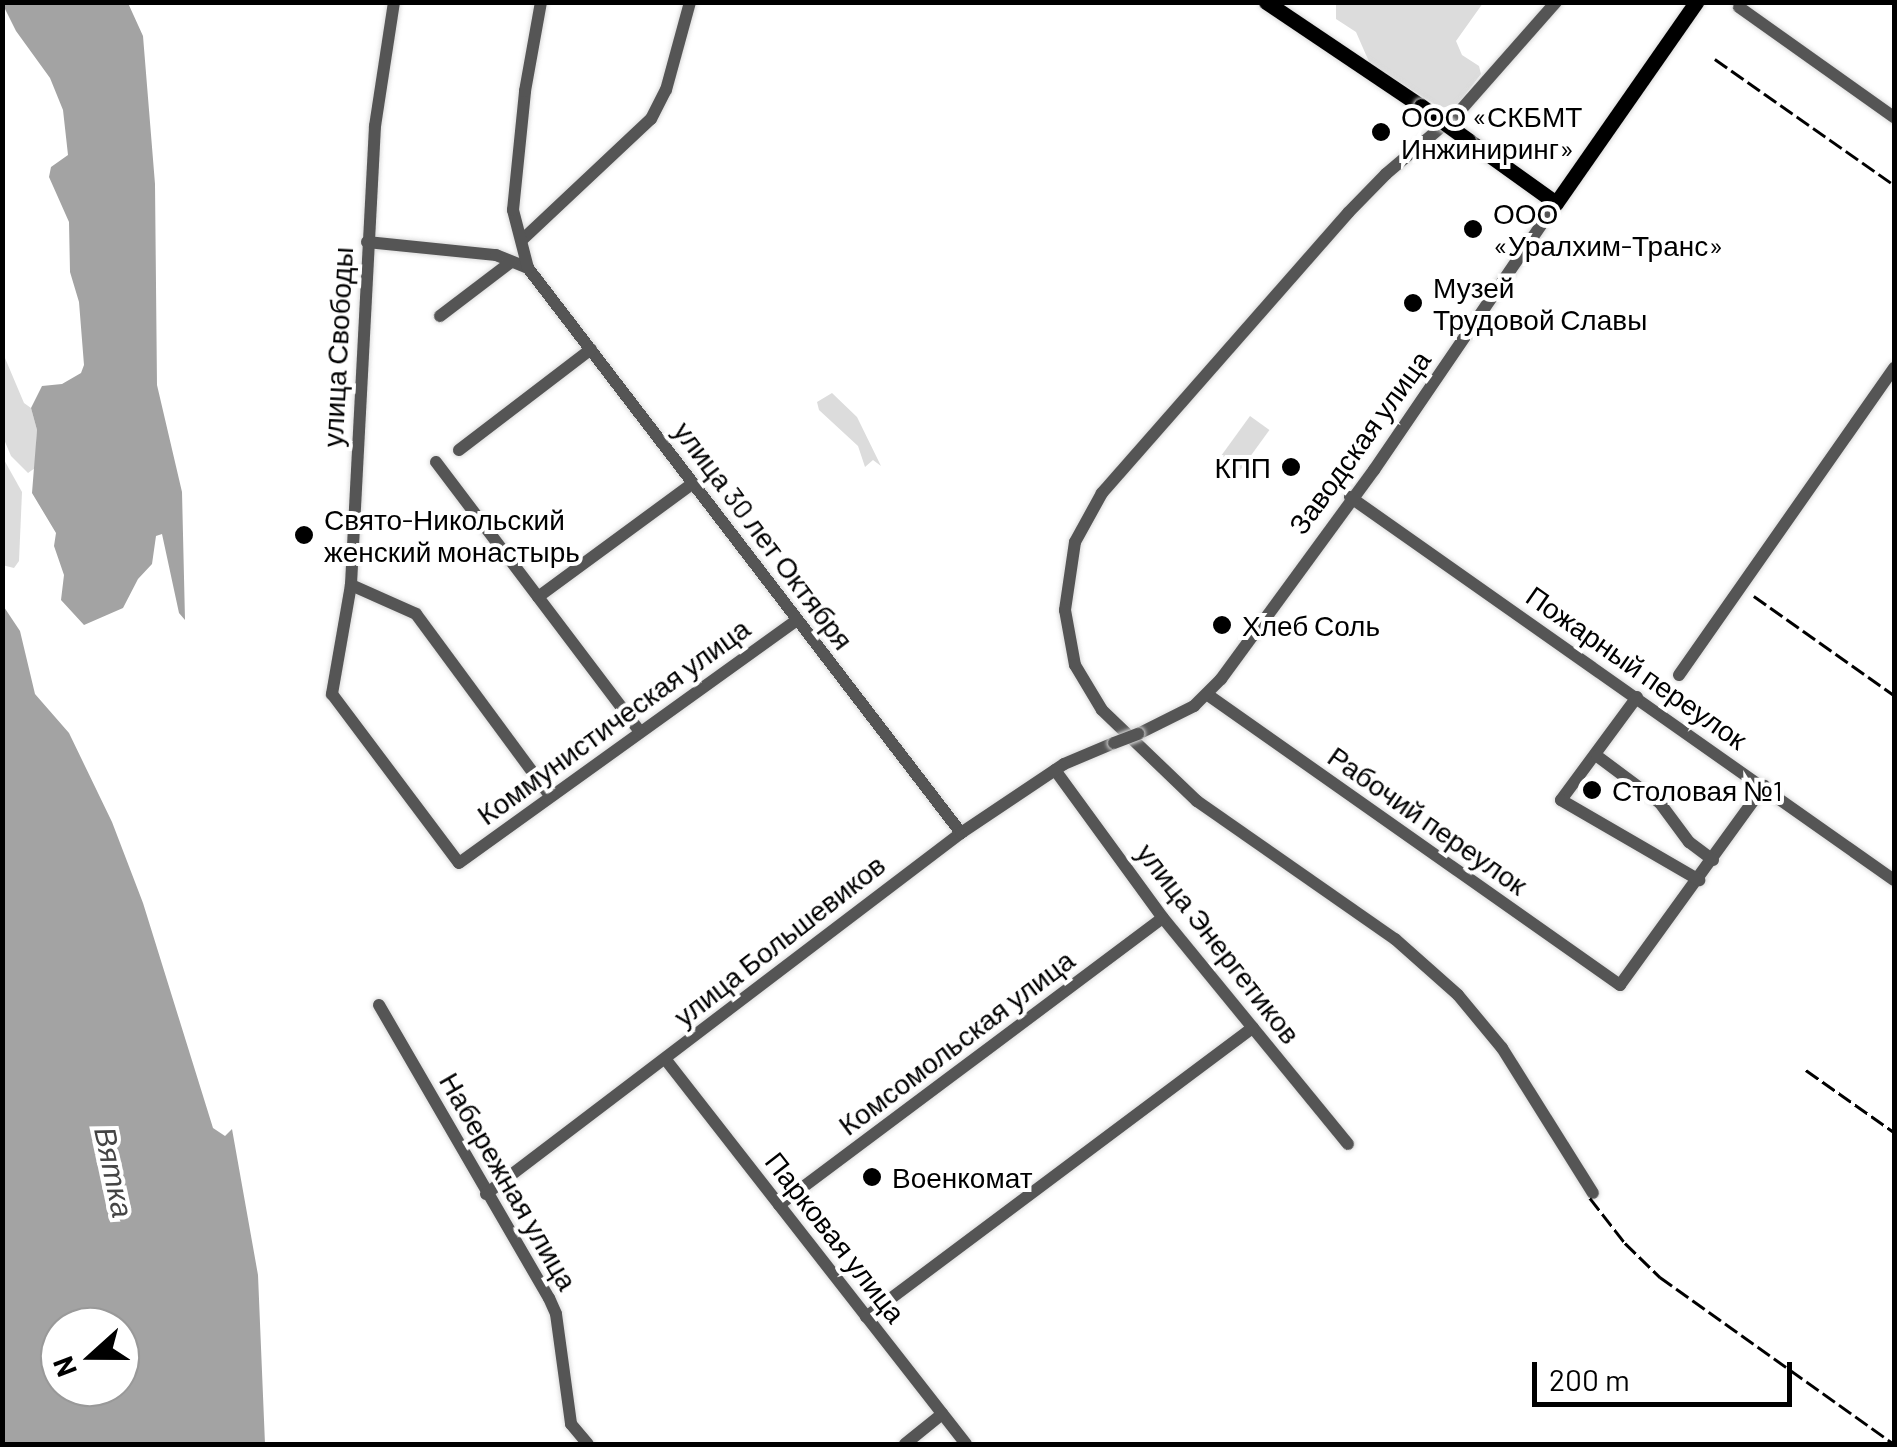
<!DOCTYPE html>
<meta charset="utf-8">
<style>
body{margin:0}
#map{position:relative;width:1897px;height:1447px;overflow:hidden;background:#fff;font-family:Barlow,sans-serif}
div>[style]{position:absolute}
[style*='--x']{left:calc(var(--x)*1px);top:calc(var(--y)*1px);width:calc(var(--w)*1px);rotate:calc(var(--a)*1deg)}
.green>*{inset:0;background:#dcdcdc;transform-origin:0 0}
.water>*{inset:0;background:#a3a3a3}
.roads{filter:drop-shadow(0 0 2px #dbdbdb) drop-shadow(0 0 2px #dbdbdb)}
.minor>*{height:12px;margin:-6px;padding:0 6px;transform-origin:6px;border-radius:6px;background:#555}
.major>*{height:15px;margin:-7.5px;padding:0 7.5px;transform-origin:7.5px;border-radius:7.5px;background:#000}
.rail>*{height:2.5px;margin-top:-1.25px;transform-origin:0;background:repeating-linear-gradient(90deg,#000 0 15px,transparent 0 20px)}
.bridges{filter:drop-shadow(0 0 2px #dbdbdb) drop-shadow(0 0 2px #dbdbdb)}
.minor-bridge>*{height:12px;margin:-6px;padding:0 6px;transform-origin:6px;border-radius:6px;background:#555}
.major-bridge>*{height:15px;margin:-7.5px;padding:0 7.5px;transform-origin:7.5px;border-radius:7.5px;background:#000}
.dots>*{width:28px;height:28px;translate:-50% -50%;box-sizing:border-box;border:5px solid #fff;border-radius:50%}
span{translate:-50% -50%;white-space:nowrap;text-align:center;line-height:1.15;-webkit-text-stroke:8px #fff;paint-order:stroke}
.poi-label{font-size:28px;color:#000}
.left{translate:0 -50%;text-align:left}
.right{translate:-100% -50%;text-align:right}
.street-label{font-size:28px;color:#000}
.water-label{font-size:30px;color:#444;font-style:italic}
.frame{position:absolute;inset:0;border:5px solid #000;pointer-events:none}
.north{position:absolute;left:40px;top:1307px;width:100px;height:100px;box-sizing:border-box;background:#fff;border:2px solid #999;border-radius:50%;rotate:249deg;font-size:28px;font-weight:700;line-height:40px;text-align:center;color:#000}
.north::after{content:'';display:block;margin:auto;width:35px;height:45px;background:#000;clip-path:polygon(50% 0,100% 100%,50% 72%,0 100%)}
.scale{position:absolute;left:1532px;top:1362px;width:260px;height:45px;box-sizing:border-box;border:5px solid #000;border-top:0;padding-left:12px;font-size:30px;line-height:35px;white-space:nowrap;color:#000;-webkit-text-stroke:8px #fff;paint-order:stroke}
</style>
<div id="map">
<div class="green">
<i style="clip-path:polygon(1336px 3px,1483px 3px,1456px 41px,1462px 55px,1479px 66px,1481px 74px,1458px 104px,1441px 108px,1370px 64px,1356px 32px,1336px 19px)"></i>
<i style="clip-path:polygon(2px 351px,24px 403px,31px 408px,37px 430px,35px 468px,28px 473px,11px 456px,3px 437px)"></i>
<i style="clip-path:polygon(832px 393px,857px 417px,881px 466px,873px 460px,865px 467px,858px 446px,819px 410px,817px 402px)"></i>
<i style="left:1250px;top:416px;width:24px;height:49px;rotate:36deg"></i>
<i style="clip-path:polygon(3px 458px,22px 492px,19px 561px,14px 568px,2px 565px)"></i>
</div>
<div class="water">
<i style="clip-path:polygon(2px 3px,128px 3px,143px 36px,155px 184px,157px 385px,182px 492px,185px 620px,179px 613px,162px 534px,156px 536px,152px 564px,138px 579px,123px 608px,84px 625px,61px 600px,64px 575px,54px 546px,56px 533px,32px 493px,37px 430px,31px 408px,42px 386px,62px 384px,81px 373px,84px 365px,79px 302px,70px 272px,69px 222px,49px 177px,51px 167px,68px 155px,63px 110px,50px 78px,16px 31px)"></i>
<i style="clip-path:polygon(evenodd,2px 604px,20px 631px,35px 694px,69px 733px,112px 822px,143px 903px,213px 1128px,225px 1136px,232px 1129px,258px 1275px,265px 1444px,3px 1444px,2px 604px,60px 1327px,120px 1327px,120px 1387px,60px 1387px,60px 1327px)"></i>
</div>
<div class="roads">
<div class="minor">
<i style="--x:394;--y:2;--w:125;--a:98.7"></i>
<i style="--x:375;--y:126;--w:460;--a:93"></i>
<i style="--x:351;--y:585;--w:111;--a:99.9"></i>
<i style="--x:332;--y:694;--w:211;--a:53.1"></i>
<i style="--x:459;--y:863;--w:416;--a:-35.7"></i>
<i style="--x:1556;--y:2;--w:147;--a:131.4"></i>
<i style="--x:1459;--y:112;--w:96;--a:139.7"></i>
<i style="--x:1386;--y:174;--w:54;--a:134.3"></i>
<i style="--x:1348;--y:213;--w:373;--a:131.3"></i>
<i style="--x:1102;--y:493;--w:56;--a:118.9"></i>
<i style="--x:1075;--y:542;--w:69;--a:98.4"></i>
<i style="--x:1065;--y:610;--w:56;--a:79.7"></i>
<i style="--x:1075;--y:665;--w:52;--a:59"></i>
<i style="--x:1102;--y:710;--w:132;--a:43.8"></i>
<i style="--x:1197;--y:801;--w:241;--a:34.9"></i>
<i style="--x:1395;--y:939;--w:84;--a:41.6"></i>
<i style="--x:1458;--y:995;--w:69;--a:50.3"></i>
<i style="--x:1502;--y:1048;--w:171;--a:57.9"></i>
<i style="--x:1739;--y:7;--w:190;--a:35.4"></i>
<i style="--x:523;--y:239;--w:175;--a:-43.2"></i>
<i style="--x:651;--y:119;--w:33;--a:-63"></i>
<i style="--x:666;--y:90;--w:91;--a:-74.7"></i>
<i style="--x:367;--y:242;--w:130;--a:5.8"></i>
<i style="--x:496;--y:255;--w:35;--a:22"></i>
<i style="--x:528;--y:268;--w:712;--a:52.53"></i>
<i style="--x:528;--y:268;--w:60;--a:-104.5"></i>
<i style="--x:513;--y:210;--w:120;--a:-84.2"></i>
<i style="--x:525;--y:91;--w:90;--a:-79.8"></i>
<i style="--x:440;--y:316;--w:89;--a:-37.3"></i>
<i style="--x:459;--y:450;--w:166;--a:-37.4"></i>
<i style="--x:436;--y:462;--w:338;--a:52.9"></i>
<i style="--x:1350;--y:497;--w:665;--a:35.15"></i>
<i style="--x:351;--y:585;--w:71;--a:24"></i>
<i style="--x:416;--y:614;--w:226;--a:53.6"></i>
<i style="--x:538;--y:597;--w:192;--a:-36.3"></i>
<i style="--x:1679;--y:675;--w:375;--a:-55"></i>
<i style="--x:1208;--y:695;--w:504;--a:35.14"></i>
<i style="--x:1620;--y:985;--w:246;--a:-54.1"></i>
<i style="--x:1637;--y:697;--w:128;--a:126.4"></i>
<i style="--x:1561;--y:800;--w:160;--a:30.1"></i>
<i style="--x:1138;--y:734;--w:63;--a:-26.6"></i>
<i style="--x:1194;--y:706;--w:38;--a:-45"></i>
<i style="--x:1221;--y:679;--w:259;--a:-53.8"></i>
<i style="--x:1374;--y:470;--w:323;--a:-55.7"></i>
<i style="--x:1597;--y:756;--w:79;--a:36.7"></i>
<i style="--x:1660;--y:803;--w:49;--a:53.4"></i>
<i style="--x:1689;--y:842;--w:30;--a:37"></i>
<i style="--x:1055;--y:770;--w:183;--a:53.9"></i>
<i style="--x:1163;--y:918;--w:292;--a:50.7"></i>
<i style="--x:379;--y:1005;--w:339;--a:59.9"></i>
<i style="--x:549;--y:1298;--w:17;--a:66"></i>
<i style="--x:556;--y:1314;--w:111;--a:82.2"></i>
<i style="--x:571;--y:1424;--w:26;--a:50"></i>
<i style="--x:666;--y:1060;--w:487;--a:52"></i>
<i style="--x:486;--y:1194;--w:597;--a:-37.23"></i>
<i style="--x:961;--y:833;--w:124;--a:-33.8"></i>
<i style="--x:1064;--y:764;--w:54;--a:-22.8"></i>
<i style="--x:779;--y:1205;--w:479;--a:-36.8"></i>
<i style="--x:866;--y:1317;--w:483;--a:-36.8"></i>
<i style="--x:905;--y:1444;--w:48;--a:-39"></i>
</div>
<div class="major">
<i style="--x:1266;--y:2;--w:187;--a:33.9"></i>
<i style="--x:1468;--y:140;--w:108;--a:35.6"></i>
<i style="--x:1556;--y:203;--w:245;--a:-55.1"></i>
</div>
</div>
<div class="rail">
<i style="--x:1715;--y:59;--w:219;--a:35.1"></i>
<i style="--x:1754;--y:596;--w:171;--a:35.3"></i>
<i style="--x:1806;--y:1070;--w:108;--a:35.2"></i>
<i style="--x:1590;--y:1198;--w:57;--a:52.1"></i>
<i style="--x:1625;--y:1243;--w:49;--a:44.2"></i>
<i style="--x:1660;--y:1277;--w:287;--a:35.5"></i>
</div>
<div class="bridges">
<div class="minor-bridge">
<i style="--x:1114;--y:743;--w:26;--a:-21"></i>
</div>
<div class="major-bridge">
<i style="--x:1421;--y:106;--w:58;--a:35.9"></i>
</div>
</div>
<div class="dots">
<i style="left:1381px;top:132px;background:#000"></i>
<i style="left:1473px;top:229px;background:#000"></i>
<i style="left:1413px;top:303px;background:#000"></i>
<i style="left:1291px;top:467px;background:#000"></i>
<i style="left:304px;top:535px;background:#000"></i>
<i style="left:1222px;top:625px;background:#000"></i>
<i style="left:1592px;top:790px;background:#000"></i>
<i style="left:872px;top:1177px;background:#000"></i>
</div>
<div class="poi-label">
<span class="left" style="left:1401px;top:132px">ООО «СКБМТ<br>Инжиниринг»</span>
<span class="left" style="left:1493px;top:229px">ООО<br>«Уралхим-Транс»</span>
<span class="left" style="left:1433px;top:303px">Музей<br>Трудовой Славы</span>
<span class="right" style="left:1271px;top:467px">КПП</span>
<span class="left" style="left:324px;top:535px">Свято-Никольский<br>женский монастырь</span>
<span class="left" style="left:1242px;top:625px">Хлеб Соль</span>
<span class="left" style="left:1612px;top:790px">Столовая №1</span>
<span class="left" style="left:892px;top:1177px">Военкомат</span>
</div>
<div class="street-label">
<span style="left:337px;top:347px;rotate:-87deg">улица Свободы</span>
<span style="left:1359px;top:442px;rotate:-54deg">Заводская улица</span>
<span style="left:764px;top:535px;rotate:53deg">улица 30 лет Октября</span>
<span style="left:1637px;top:667px;rotate:35deg">Пожарный переулок</span>
<span style="left:613px;top:721px;rotate:-36deg">Коммунистическая улица</span>
<span style="left:1428px;top:820px;rotate:35deg">Рабочий переулок</span>
<span style="left:779px;top:940px;rotate:-38deg">улица Большевиков</span>
<span style="left:1219px;top:943px;rotate:52deg">улица Энергетиков</span>
<span style="left:956px;top:1042px;rotate:-37deg">Комсомольская улица</span>
<span style="left:509px;top:1181px;rotate:60deg">Набережная улица</span>
<span style="left:836px;top:1237px;rotate:52deg">Парковая улица</span>
</div>
<div class="water-label">
<span style="left:115px;top:1172px;rotate:78deg">Вятка</span>
</div>
<div class="frame"></div>
<div class="north">N</div>
<div class="scale">200 m</div>
</div>
